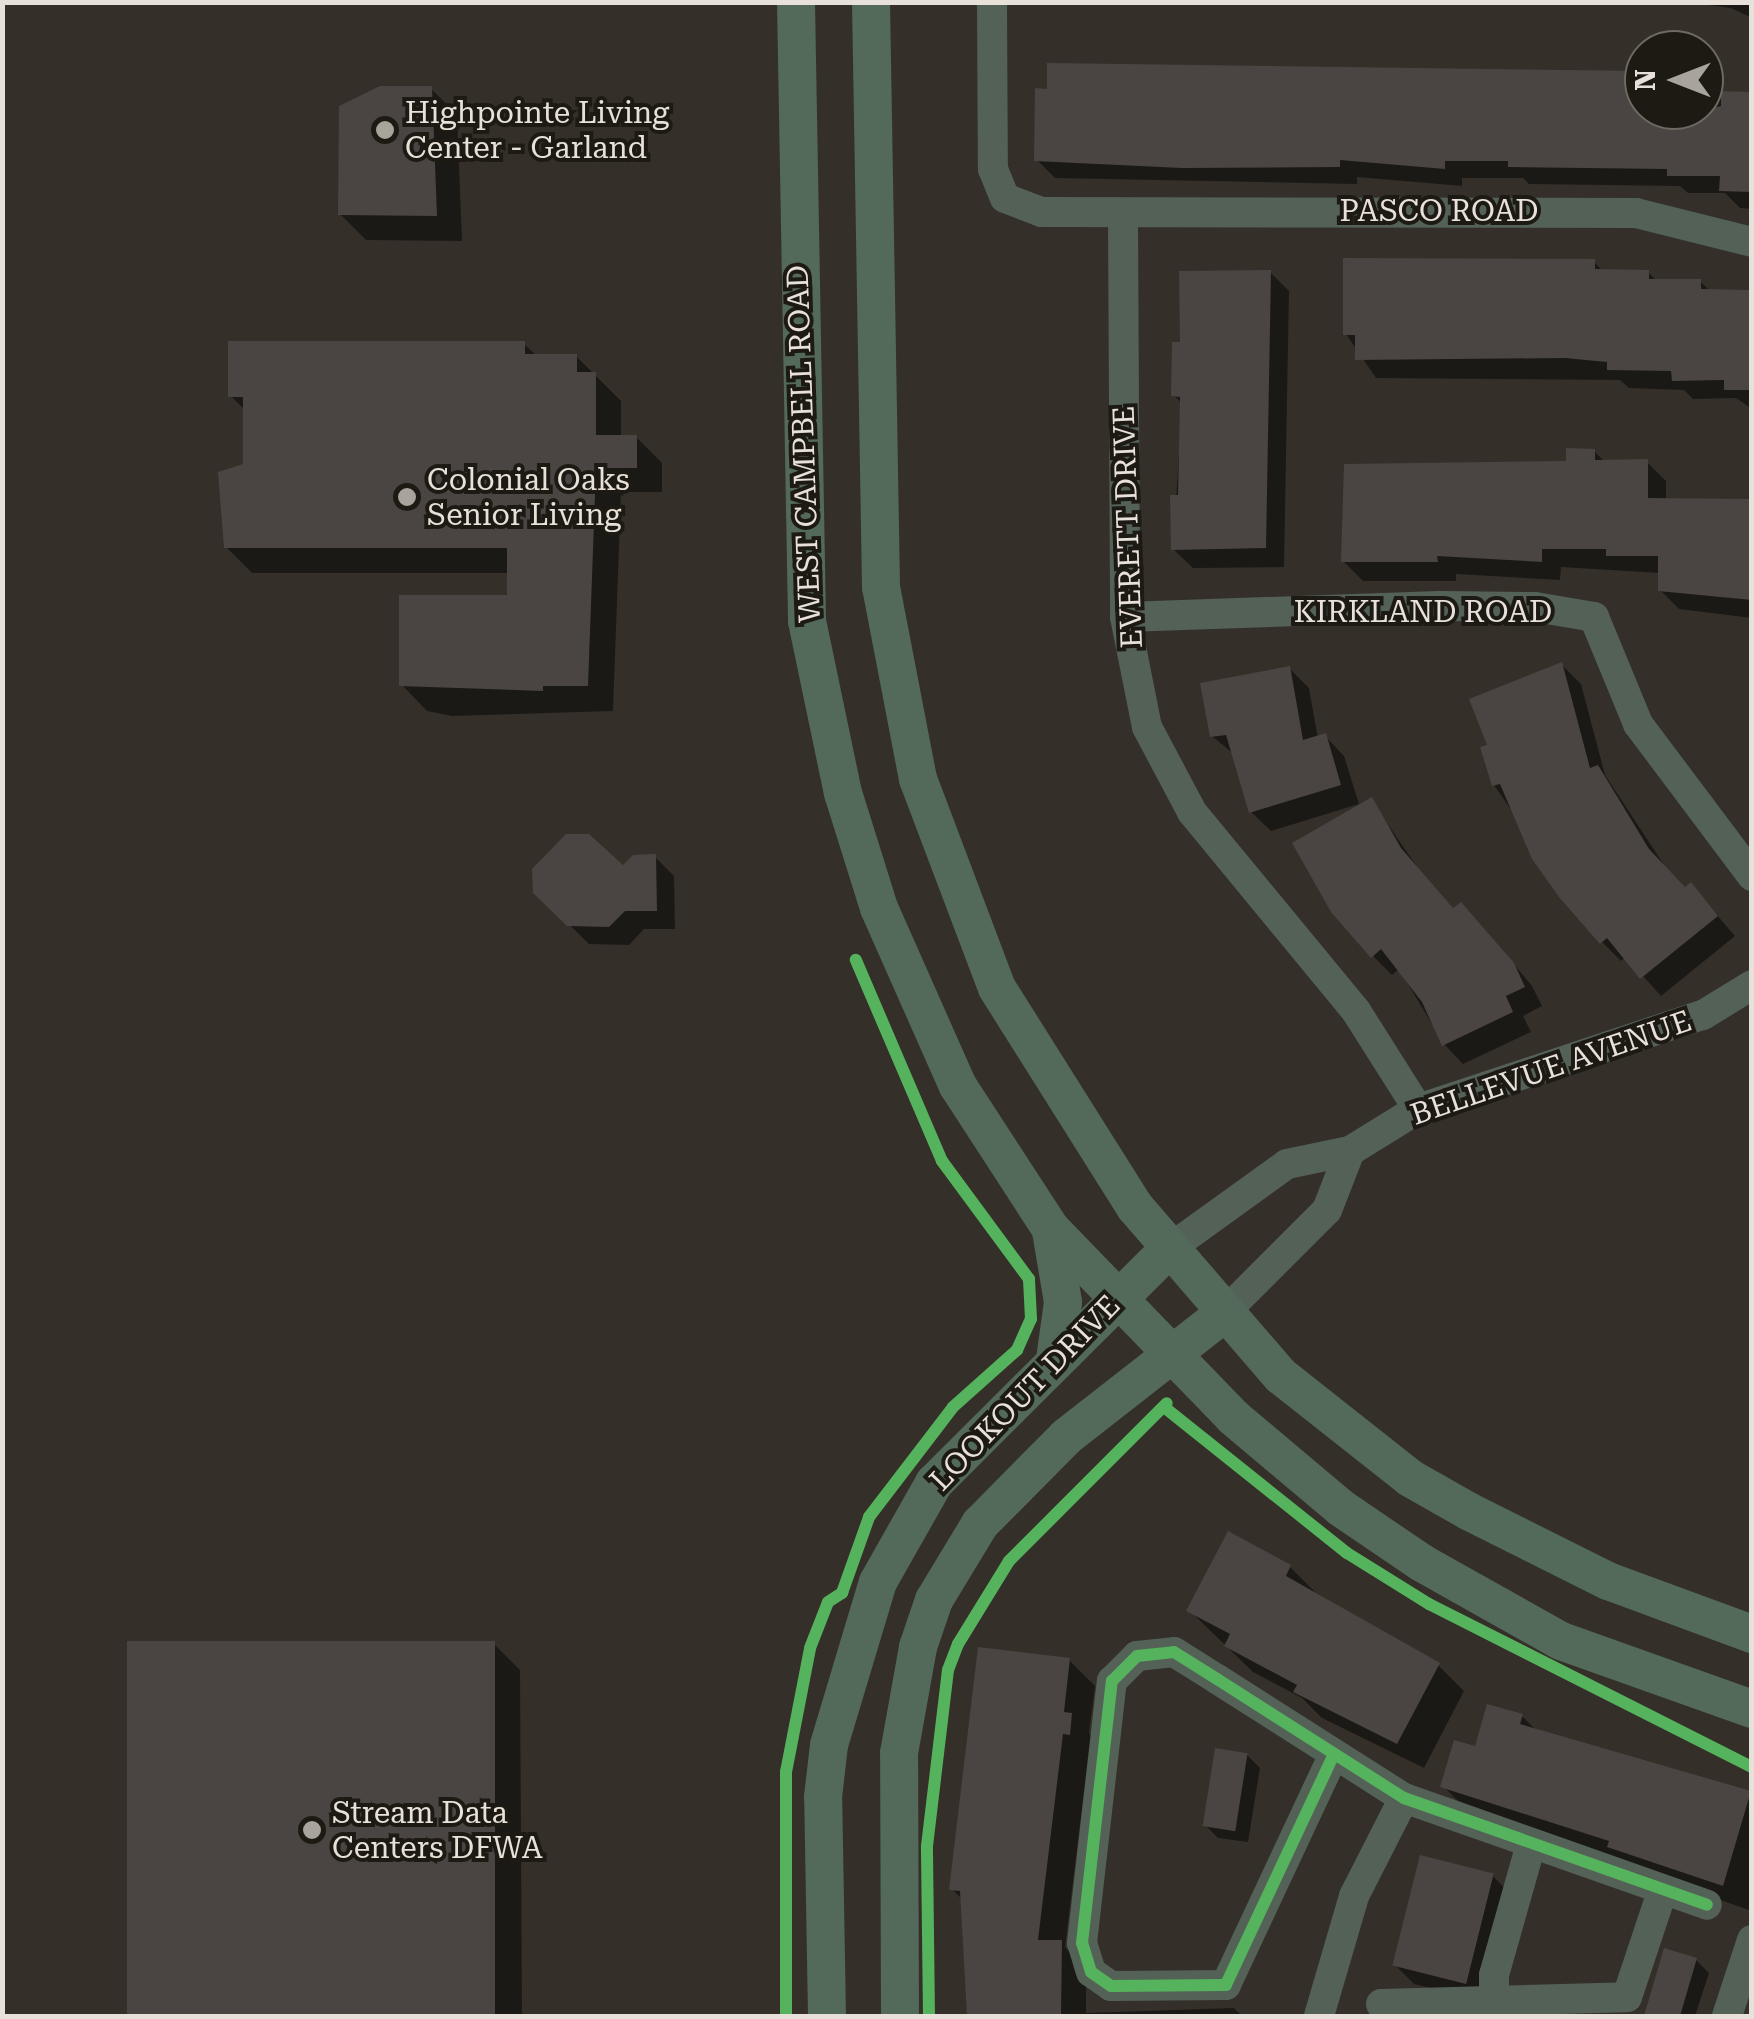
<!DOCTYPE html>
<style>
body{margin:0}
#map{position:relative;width:1754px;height:2019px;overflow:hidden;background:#342f29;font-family:"Roboto Serif",serif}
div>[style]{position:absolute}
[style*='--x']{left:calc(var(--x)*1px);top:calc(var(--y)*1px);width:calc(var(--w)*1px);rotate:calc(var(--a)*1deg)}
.shadow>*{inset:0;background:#0007}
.building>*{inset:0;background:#4a4542;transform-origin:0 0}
.minor>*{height:30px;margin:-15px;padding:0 15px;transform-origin:15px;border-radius:15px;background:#546157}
.major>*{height:38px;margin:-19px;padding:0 19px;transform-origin:19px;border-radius:19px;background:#53695a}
.cycleway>*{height:12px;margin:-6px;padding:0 6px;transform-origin:6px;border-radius:6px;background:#56b35d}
.dots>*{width:28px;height:28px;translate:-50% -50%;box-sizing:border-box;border:5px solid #1d1913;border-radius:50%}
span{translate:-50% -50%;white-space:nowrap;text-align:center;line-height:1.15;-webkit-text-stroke:8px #1d1913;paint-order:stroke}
.poi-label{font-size:30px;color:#e7e1d9}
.left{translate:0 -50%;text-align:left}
.street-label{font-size:30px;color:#e7e1d9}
.frame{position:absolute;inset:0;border:5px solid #e7e1d9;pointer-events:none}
.north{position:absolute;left:1624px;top:30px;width:100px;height:100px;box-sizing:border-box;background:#1d1913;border:2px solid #6e6962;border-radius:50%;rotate:270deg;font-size:28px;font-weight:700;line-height:40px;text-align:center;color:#e7e1d9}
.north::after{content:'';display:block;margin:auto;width:35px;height:45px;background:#a8a39b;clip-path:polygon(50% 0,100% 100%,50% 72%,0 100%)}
</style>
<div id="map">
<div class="shadow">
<i style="clip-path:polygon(1685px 2px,1752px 2px,1752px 18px,1731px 8px)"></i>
<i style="clip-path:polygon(1644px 73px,1644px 110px,1704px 110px,1704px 90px,1752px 93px,1752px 209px,1740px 208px,1725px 193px,1688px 193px,1680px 186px,1529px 184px,1523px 178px,1462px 178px,1462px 186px,1357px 177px,1357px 184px,1055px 178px,1037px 160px)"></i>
<i style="clip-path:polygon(431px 89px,457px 114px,462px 241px,366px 240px,340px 214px)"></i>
<i style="clip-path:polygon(1594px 262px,1604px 272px,1648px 272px,1658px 282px,1700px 281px,1711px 292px,1752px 294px,1752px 409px,1736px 398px,1693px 399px,1684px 390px,1629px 388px,1620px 380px,1376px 378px,1346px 334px)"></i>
<i style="clip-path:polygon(1270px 272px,1289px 291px,1284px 567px,1193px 568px,1173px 549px,1182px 404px,1174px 395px,1182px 345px)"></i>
<i style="clip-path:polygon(524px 344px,537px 356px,576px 356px,621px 401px,621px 437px,636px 437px,662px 463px,662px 492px,621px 492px,613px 711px,452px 716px,427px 711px,402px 685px,509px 598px,509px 573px,252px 573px,226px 547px,245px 465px,245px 410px,231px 396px)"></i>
<i style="clip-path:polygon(1594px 451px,1605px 462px,1647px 462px,1666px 481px,1666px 500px,1752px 501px,1752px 618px,1679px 609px,1660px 590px,1660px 573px,1561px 567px,1560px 580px,1456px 574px,1456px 581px,1363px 581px,1344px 562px)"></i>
<i style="clip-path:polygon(1562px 665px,1581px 684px,1605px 775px,1668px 871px,1686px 890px,1691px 885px,1735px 936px,1661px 996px,1626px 957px,1621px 961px,1602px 942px,1494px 785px,1490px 747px)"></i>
<i style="clip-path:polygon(1290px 669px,1309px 688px,1318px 739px,1325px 736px,1344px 756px,1359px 804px,1271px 831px,1251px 812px,1235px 755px,1212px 736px)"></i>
<i style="clip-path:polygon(1371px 800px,1420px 871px,1454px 910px,1480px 924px,1532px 986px,1542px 1006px,1523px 1016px,1531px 1032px,1463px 1064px,1444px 1044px,1399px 969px,1392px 975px,1373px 956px)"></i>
<i style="clip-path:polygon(655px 857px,674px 876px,675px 929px,644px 929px,629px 945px,589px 944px,536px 892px)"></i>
<i style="clip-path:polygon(1290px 1567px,1316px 1593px,1438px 1665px,1464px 1691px,1424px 1768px,1322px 1718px,1302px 1698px,1253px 1672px,1189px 1610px)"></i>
<i style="clip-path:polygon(494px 1644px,520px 1670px,522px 2016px,131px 2016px,129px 1646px)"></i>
<i style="clip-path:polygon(1069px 1660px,1095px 1686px,1089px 1733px,1097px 1741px,1088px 1759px,1065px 1947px,1086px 1969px,1086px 2013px,1234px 2008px,1242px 2016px,970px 2016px,963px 1900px,952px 1889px)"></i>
<i style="clip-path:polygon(1522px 1716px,1538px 1732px,1749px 1794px,1749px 1910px,1469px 1812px,1443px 1786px,1477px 1749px)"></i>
<i style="clip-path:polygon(1247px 1755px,1260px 1768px,1248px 1842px,1218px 1838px,1205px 1825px)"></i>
<i style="clip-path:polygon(1493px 1876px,1512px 1896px,1485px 2001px,1414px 1984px,1394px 1964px)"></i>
<i style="clip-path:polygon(1666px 1951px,1696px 1960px,1709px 1973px,1695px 2016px,1646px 2016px)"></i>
</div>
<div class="building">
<i style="clip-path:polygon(1047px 63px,1644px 71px,1644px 110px,1704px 110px,1721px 106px,1721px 91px,1752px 92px,1752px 192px,1719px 191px,1720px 176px,1667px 176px,1667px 169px,1508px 167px,1508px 161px,1445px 161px,1445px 169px,1340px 160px,1340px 167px,1182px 168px,1034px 161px,1035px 88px,1047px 89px)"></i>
<i style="clip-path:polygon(380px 86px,432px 86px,437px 216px,338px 215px,339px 106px)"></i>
<i style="clip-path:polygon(1343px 258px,1595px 259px,1595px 269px,1649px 270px,1649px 279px,1701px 279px,1701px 289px,1752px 290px,1752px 390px,1724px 390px,1724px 380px,1672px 381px,1671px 371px,1607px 370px,1607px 362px,1565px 358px,1355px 360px,1355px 335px,1343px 335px)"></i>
<i style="clip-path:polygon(1271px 270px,1266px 548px,1171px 550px,1170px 495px,1178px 495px,1180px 397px,1171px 396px,1172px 342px,1180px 342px,1179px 271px)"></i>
<i style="clip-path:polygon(228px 341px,525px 341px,525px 354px,577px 354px,577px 372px,596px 372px,596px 435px,637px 435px,637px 468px,596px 468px,588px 686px,543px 686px,543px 691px,399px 686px,399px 595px,507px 595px,507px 548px,224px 548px,218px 472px,243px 464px,243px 397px,228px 397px)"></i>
<i style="clip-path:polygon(1566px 448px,1595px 449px,1595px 460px,1648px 459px,1648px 498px,1752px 499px,1752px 600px,1658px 591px,1658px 556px,1606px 556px,1606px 549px,1542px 549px,1542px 562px,1437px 556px,1438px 562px,1341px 562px,1344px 464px,1566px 461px)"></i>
<i style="clip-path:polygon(1562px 662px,1590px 768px,1598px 765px,1649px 849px,1685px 887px,1691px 882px,1718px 916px,1640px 979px,1607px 938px,1600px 944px,1559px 897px,1532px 859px,1500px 784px,1492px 786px,1480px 747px,1487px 745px,1469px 699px)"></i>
<i style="clip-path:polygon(1290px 666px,1303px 740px,1326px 733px,1341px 785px,1249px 813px,1226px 735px,1210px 737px,1200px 683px)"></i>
<i style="clip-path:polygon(1372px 797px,1401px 848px,1453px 908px,1461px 902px,1514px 963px,1525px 987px,1506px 996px,1513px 1012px,1442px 1046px,1422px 1002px,1381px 949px,1371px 958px,1331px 912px,1292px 843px)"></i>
<i style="clip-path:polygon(566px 834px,589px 834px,623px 865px,633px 855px,656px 854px,657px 911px,625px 911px,609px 927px,567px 926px,533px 893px,532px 869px)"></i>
<i style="clip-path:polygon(1228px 1531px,1291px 1565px,1286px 1576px,1440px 1663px,1397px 1744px,1293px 1692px,1297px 1685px,1224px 1646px,1230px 1634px,1186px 1611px)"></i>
<i style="left:495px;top:1641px;width:375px;height:368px;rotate:90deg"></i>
<i style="clip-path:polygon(978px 1647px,1070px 1658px,1064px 1712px,1072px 1713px,1070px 1735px,1063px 1734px,1038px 1940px,1062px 1940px,1061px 2016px,967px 2016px,960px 1891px,949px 1890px)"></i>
<i style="clip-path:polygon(1487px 1704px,1523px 1714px,1520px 1724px,1751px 1791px,1723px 1886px,1607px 1847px,1609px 1841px,1440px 1787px,1454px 1740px,1475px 1746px)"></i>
<i style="left:1215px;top:1748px;width:33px;height:79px;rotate:9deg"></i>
<i style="left:1420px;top:1855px;width:76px;height:114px;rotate:14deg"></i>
<i style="clip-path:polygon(1664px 1948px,1697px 1958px,1680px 2016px,1644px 2016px)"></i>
</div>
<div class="minor">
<i style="--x:992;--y:2;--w:167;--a:89.7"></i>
<i style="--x:993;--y:169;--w:31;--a:68"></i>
<i style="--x:1005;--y:198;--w:39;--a:21"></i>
<i style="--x:1041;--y:212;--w:595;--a:0.1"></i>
<i style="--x:1636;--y:213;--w:120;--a:14"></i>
<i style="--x:1123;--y:216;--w:401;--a:89.7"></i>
<i style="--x:1125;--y:617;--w:112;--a:78.7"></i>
<i style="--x:1147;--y:727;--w:96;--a:62.1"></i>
<i style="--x:1192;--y:812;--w:258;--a:50.5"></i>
<i style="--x:1356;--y:1011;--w:116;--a:57.7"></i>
<i style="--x:1125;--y:617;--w:314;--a:-2"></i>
<i style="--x:1439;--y:606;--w:96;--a:0.6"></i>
<i style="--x:1535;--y:607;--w:60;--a:9.6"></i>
<i style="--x:1594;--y:617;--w:116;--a:67.6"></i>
<i style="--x:1638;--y:724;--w:190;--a:53.1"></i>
<i style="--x:1169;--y:1249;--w:145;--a:-35.8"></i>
<i style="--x:1287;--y:1164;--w:64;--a:-11.7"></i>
<i style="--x:1350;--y:1151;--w:80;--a:-31.7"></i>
<i style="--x:1418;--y:1109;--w:300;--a:-18.3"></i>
<i style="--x:1703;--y:1015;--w:57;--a:-31.5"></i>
<i style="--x:1222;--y:1315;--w:148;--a:-45"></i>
<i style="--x:1327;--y:1210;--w:63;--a:-68.7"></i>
<i style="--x:1334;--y:1754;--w:255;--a:115.1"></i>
<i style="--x:1226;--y:1985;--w:115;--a:179.5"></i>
<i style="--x:1111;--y:1986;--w:24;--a:-145"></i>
<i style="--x:1091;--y:1972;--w:30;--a:-107"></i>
<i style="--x:1082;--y:1943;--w:264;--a:-83.5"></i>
<i style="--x:1112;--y:1681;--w:35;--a:-45"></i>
<i style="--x:1137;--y:1656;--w:37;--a:-6"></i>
<i style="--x:1174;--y:1652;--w:51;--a:32.1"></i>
<i style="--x:1217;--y:1679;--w:222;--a:32.5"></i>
<i style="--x:1404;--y:1798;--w:321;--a:19.4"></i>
<i style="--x:1494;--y:2001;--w:26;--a:-90"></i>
<i style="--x:1494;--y:1975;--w:136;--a:-74.2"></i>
<i style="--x:1381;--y:2004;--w:246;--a:-1.6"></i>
<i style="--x:1627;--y:1997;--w:111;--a:-71.6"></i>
<i style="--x:1319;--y:2016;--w:125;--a:-73.7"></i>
<i style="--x:1354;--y:1896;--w:110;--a:-63"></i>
<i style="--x:1727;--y:2016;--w:80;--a:-71.8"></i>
</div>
<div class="major">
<i style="--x:796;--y:2;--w:619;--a:88.98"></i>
<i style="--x:807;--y:621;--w:176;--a:78.2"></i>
<i style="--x:843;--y:793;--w:121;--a:72.6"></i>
<i style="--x:879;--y:908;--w:195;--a:66.1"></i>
<i style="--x:958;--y:1086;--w:171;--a:57"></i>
<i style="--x:1051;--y:1229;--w:262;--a:45.9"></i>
<i style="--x:1233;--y:1417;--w:141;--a:40.1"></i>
<i style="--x:1341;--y:1508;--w:98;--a:34.2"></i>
<i style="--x:1422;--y:1563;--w:159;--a:29.3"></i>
<i style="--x:1561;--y:1641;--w:203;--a:19.6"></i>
<i style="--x:871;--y:2;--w:585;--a:89.02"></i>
<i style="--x:881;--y:587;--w:196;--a:79.1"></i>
<i style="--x:918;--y:779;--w:223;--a:69.3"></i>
<i style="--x:997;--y:988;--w:259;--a:57.8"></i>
<i style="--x:1135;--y:1207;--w:223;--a:49.2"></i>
<i style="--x:1281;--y:1376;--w:164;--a:38.3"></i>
<i style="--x:1410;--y:1478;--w:67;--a:29.6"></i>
<i style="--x:1468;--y:1511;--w:157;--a:26.6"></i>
<i style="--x:1608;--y:1581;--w:153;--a:20.2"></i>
<i style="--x:1051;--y:1231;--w:72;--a:80.4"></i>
<i style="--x:1063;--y:1302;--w:59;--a:97.9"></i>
<i style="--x:827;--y:2016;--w:219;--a:-91"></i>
<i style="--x:823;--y:1797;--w:52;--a:-83.4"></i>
<i style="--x:829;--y:1745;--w:170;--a:-73.3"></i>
<i style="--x:878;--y:1582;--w:114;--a:-60.5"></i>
<i style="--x:934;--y:1483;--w:332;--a:-44.9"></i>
<i style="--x:900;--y:2016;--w:263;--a:-90.2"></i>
<i style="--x:899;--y:1753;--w:108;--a:-79.8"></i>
<i style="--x:918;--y:1647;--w:50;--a:-71.2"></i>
<i style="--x:934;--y:1600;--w:89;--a:-58.8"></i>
<i style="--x:980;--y:1524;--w:122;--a:-45.3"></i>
<i style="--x:1066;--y:1437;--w:198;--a:-38"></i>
</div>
<div class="cycleway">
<i style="--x:1164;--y:1407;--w:234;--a:38.6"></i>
<i style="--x:1347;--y:1553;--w:97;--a:31.9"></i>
<i style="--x:1429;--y:1604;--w:362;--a:26.8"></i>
<i style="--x:1334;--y:1754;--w:255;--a:115.1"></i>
<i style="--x:1226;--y:1985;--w:115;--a:179.5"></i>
<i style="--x:1111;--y:1986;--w:24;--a:-145"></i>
<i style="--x:1091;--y:1972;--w:30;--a:-107"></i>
<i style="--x:1082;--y:1943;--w:264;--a:-83.5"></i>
<i style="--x:1112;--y:1681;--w:35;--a:-45"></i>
<i style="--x:1137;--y:1656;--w:37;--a:-6"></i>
<i style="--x:1174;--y:1652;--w:51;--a:32.1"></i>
<i style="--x:1217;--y:1679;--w:222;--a:32.5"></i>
<i style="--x:1404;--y:1798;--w:321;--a:19.4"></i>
<i style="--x:786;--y:2016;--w:244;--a:-90"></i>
<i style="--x:786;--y:1772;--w:126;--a:-79"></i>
<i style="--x:810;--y:1648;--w:49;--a:-68.6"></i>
<i style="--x:828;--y:1602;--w:17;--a:-33"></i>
<i style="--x:842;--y:1593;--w:81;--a:-70.4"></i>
<i style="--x:869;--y:1517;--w:138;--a:-52.6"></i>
<i style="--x:953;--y:1407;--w:86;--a:-41.7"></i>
<i style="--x:1017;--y:1350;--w:34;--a:-66"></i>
<i style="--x:1031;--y:1319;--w:40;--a:-92.9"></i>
<i style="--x:1029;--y:1279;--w:147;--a:-126.4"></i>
<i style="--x:942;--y:1161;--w:219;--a:-113.2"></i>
<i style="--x:929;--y:2016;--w:170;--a:-90.7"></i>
<i style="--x:927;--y:1846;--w:177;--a:-83.2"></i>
<i style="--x:948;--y:1670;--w:28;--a:-69"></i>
<i style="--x:958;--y:1644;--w:97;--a:-58.4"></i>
<i style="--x:1009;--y:1561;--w:223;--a:-45"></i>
</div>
<div class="dots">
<i style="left:385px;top:130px;background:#a8a39b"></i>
<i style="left:407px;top:497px;background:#a8a39b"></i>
<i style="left:312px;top:1830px;background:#a8a39b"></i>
</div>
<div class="poi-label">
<span class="left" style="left:405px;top:130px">Highpointe Living<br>Center - Garland</span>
<span class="left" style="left:427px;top:497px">Colonial Oaks<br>Senior Living</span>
<span class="left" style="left:332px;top:1830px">Stream Data<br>Centers DFWA</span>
</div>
<div class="street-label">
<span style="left:1439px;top:211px">PASCO ROAD</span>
<span style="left:804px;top:444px;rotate:-92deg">WEST CAMPBELL ROAD</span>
<span style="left:1128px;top:527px;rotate:-92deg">EVERETT DRIVE</span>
<span style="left:1423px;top:612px">KIRKLAND ROAD</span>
<span style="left:1551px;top:1068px;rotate:-19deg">BELLEVUE AVENUE</span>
<span style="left:1025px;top:1393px;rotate:-46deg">LOOKOUT DRIVE</span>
</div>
<div class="frame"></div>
<div class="north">N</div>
</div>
